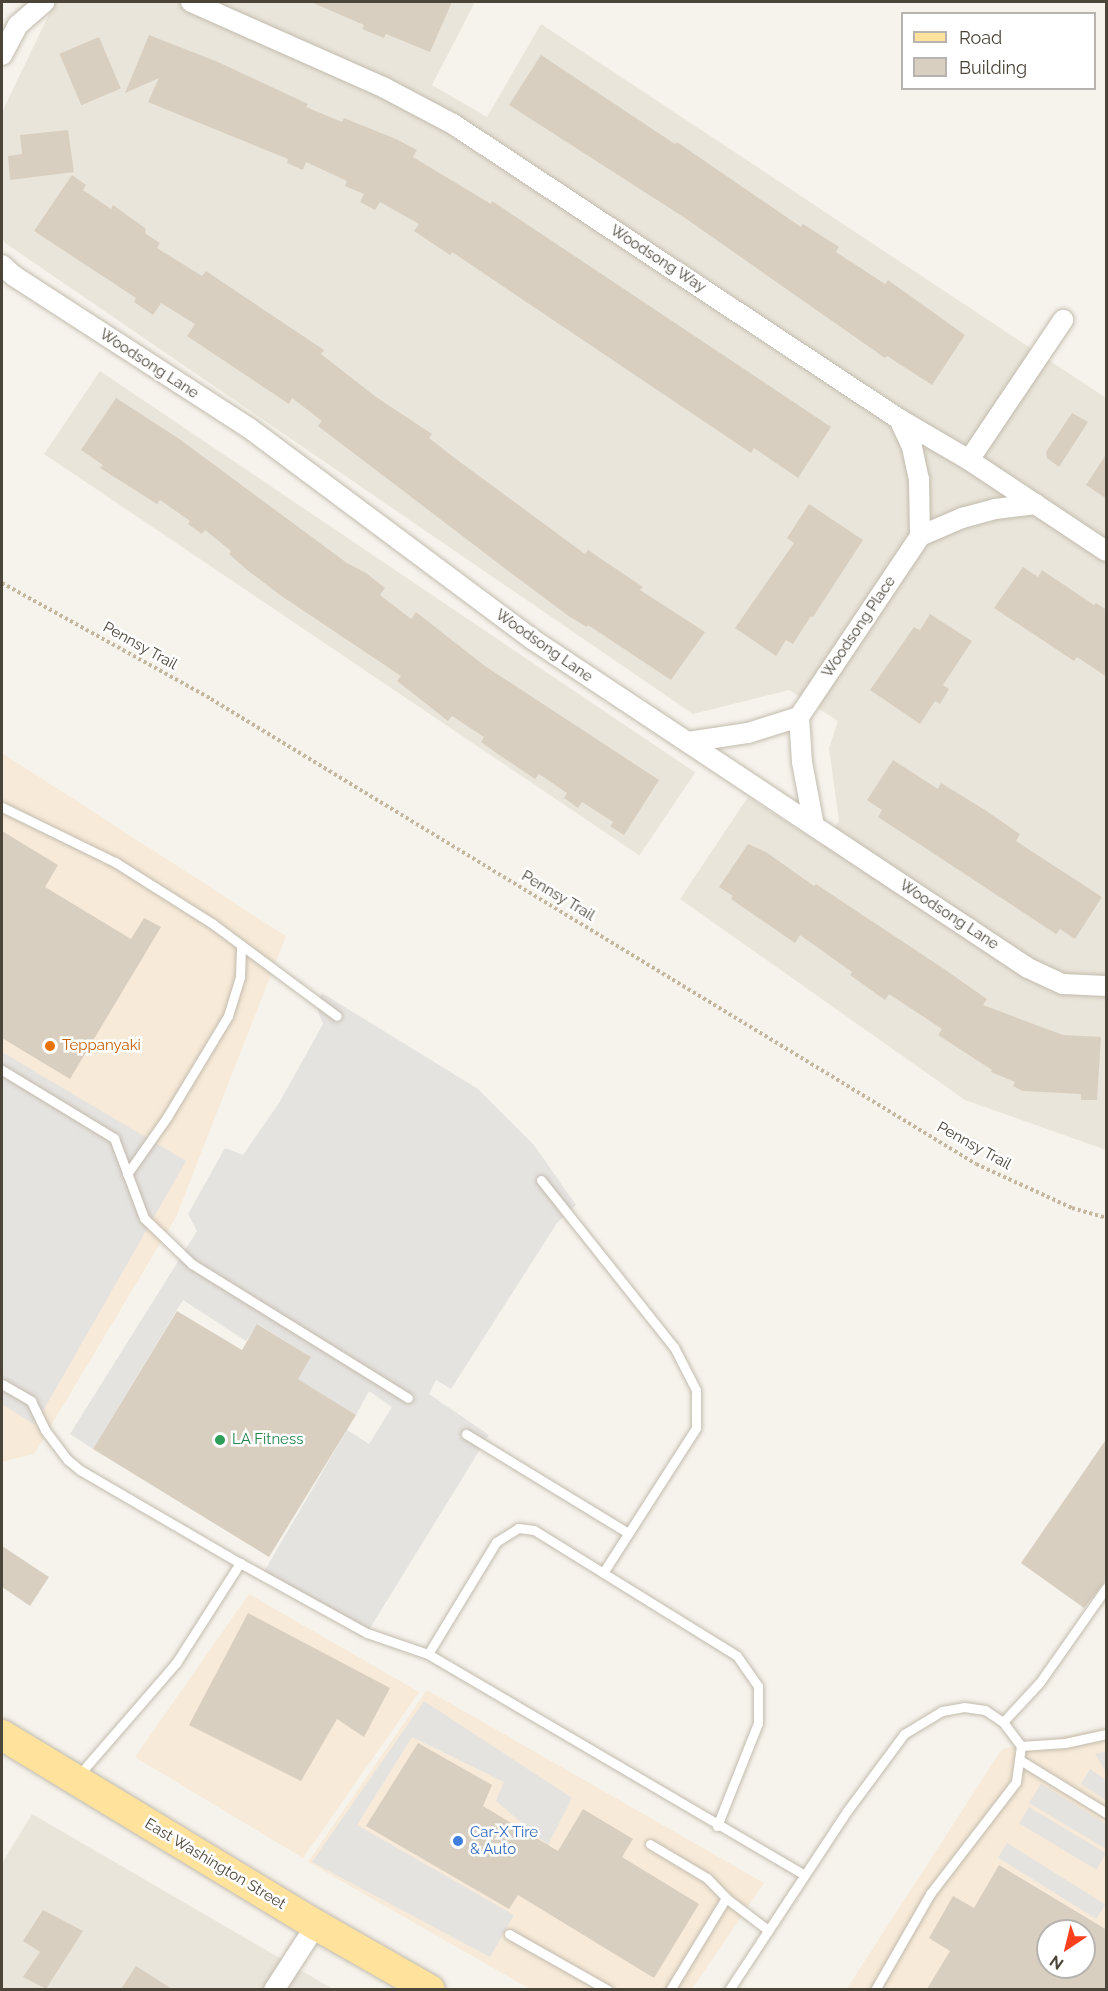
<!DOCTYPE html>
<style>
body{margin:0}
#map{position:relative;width:1108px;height:1991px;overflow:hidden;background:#f6f3ec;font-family:Raleway,sans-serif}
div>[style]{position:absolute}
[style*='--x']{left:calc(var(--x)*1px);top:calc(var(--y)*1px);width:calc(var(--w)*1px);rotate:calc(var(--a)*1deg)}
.residential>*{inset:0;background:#eae5da;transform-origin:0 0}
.commercial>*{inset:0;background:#f7ead8}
.parking>*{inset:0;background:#e5e3e0;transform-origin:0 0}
.building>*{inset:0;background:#d8cfc1;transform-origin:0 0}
.path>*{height:4px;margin-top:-2px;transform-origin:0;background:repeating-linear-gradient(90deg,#c4b79f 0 3px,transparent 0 6px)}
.roads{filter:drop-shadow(0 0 2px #c2bbae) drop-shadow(0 0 2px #c2bbae)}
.lane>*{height:9px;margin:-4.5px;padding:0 4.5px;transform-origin:4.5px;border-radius:4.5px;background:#fff}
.street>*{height:20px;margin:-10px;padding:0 10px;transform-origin:10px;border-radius:10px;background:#fff}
.primary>*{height:30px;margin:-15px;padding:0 15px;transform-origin:15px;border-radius:15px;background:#ffe39c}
.dots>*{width:16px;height:16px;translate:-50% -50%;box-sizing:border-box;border:3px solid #fff;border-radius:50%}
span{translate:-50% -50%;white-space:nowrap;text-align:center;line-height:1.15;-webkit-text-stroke:5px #fff;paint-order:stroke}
.street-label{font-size:15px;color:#4b4439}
.food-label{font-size:15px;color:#c56008}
.left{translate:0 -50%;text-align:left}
.leisure-label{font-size:15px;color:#27864d}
.shop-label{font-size:15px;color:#366cbe}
.frame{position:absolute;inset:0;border:3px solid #4b4439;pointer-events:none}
.legend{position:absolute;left:901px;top:12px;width:195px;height:78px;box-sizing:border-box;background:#fff;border:2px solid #b7b4b0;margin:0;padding:8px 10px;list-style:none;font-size:18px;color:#4b4439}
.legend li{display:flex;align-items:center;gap:12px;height:30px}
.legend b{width:30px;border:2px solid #b7b4b0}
.north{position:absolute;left:1036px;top:1919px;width:60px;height:60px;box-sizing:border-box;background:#fff;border:2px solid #b7b4b0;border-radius:50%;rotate:215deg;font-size:16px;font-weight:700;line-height:24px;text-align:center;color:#4b4439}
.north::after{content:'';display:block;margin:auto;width:21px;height:27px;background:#fc3f1d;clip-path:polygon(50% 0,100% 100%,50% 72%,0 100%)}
</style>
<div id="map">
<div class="residential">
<i style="clip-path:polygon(55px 2px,475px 2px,432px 85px,487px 117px,541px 24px,1106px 398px,1106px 1150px,965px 1100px,680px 899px,748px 797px,822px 845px,839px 821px,829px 748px,838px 721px,789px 690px,693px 714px,5px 243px,2px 238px,2px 112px)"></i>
<i style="left:100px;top:371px;width:718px;height:100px;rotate:34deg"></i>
<i style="clip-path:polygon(32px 1814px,333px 1989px,2px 1989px,2px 1863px)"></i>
</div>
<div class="commercial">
<i style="clip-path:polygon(2px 753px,286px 936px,176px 1217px,34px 1454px,2px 1462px)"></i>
<i style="clip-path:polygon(249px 1594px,419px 1692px,303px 1858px,135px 1757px)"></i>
<i style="clip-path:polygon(427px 1690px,764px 1883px,692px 1989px,532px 1990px,308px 1862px)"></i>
<i style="clip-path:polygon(evenodd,1106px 1728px,1106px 1989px,846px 1990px,1002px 1749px,1106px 1728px,1048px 1931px,1084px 1931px,1084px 1967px,1048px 1967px,1048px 1931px)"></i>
</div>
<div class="parking">
<i style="clip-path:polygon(322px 993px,478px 1089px,534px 1145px,576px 1205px,557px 1223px,451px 1389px,436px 1380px,429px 1394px,489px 1435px,367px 1633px,262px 1575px,347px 1430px,369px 1444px,392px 1407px,369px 1391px,356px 1415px,298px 1379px,311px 1357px,258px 1324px,246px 1341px,183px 1300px,93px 1449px,70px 1434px,197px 1231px,188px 1214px,225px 1148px,243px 1155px,279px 1103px,323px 1024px,316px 1006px)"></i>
<i style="clip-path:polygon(2px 1052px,186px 1161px,35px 1425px,2px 1404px)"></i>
<i style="clip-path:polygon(424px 1701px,572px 1798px,548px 1845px,496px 1801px,504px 1782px,412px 1737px,357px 1825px,514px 1915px,490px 1957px,312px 1862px)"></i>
<i style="clip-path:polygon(1106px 1751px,1106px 1770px,1105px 1771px,1095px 1754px)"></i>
<i style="clip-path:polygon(1090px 1769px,1106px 1780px,1106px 1800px,1081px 1784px)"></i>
<i style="clip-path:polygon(1041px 1784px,1106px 1824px,1106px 1849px,1029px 1803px)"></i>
<i style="left:1029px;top:1807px;width:90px;height:19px;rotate:31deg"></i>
<i style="left:1007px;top:1843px;width:116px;height:17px;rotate:32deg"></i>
</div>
<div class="building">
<i style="clip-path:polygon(311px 2px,452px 2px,430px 52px,386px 34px,384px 38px,362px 29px,364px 25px)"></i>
<i style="clip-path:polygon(149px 35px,218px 62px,308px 104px,306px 107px,342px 122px,344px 118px,396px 139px,417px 150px,413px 157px,491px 204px,492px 201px,831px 427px,798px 478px,754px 448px,751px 453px,452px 252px,450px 255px,414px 231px,419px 224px,380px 202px,375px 210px,360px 202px,364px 194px,345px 186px,347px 181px,306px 162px,303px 170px,287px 163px,288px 159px,148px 102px,159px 78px,125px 93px)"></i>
<i style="left:99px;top:37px;width:56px;height:43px;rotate:67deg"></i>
<i style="clip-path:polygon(541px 55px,675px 144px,677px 142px,801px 227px,803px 224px,839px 247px,836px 252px,885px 284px,888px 280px,965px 335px,932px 385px,887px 356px,885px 358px,685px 218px,509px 105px)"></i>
<i style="clip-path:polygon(68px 130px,74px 172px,10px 180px,8px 156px,22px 154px,20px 135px)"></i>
<i style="clip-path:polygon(72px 175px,86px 185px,83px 190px,111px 209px,113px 205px,145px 228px,146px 234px,160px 243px,157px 248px,202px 276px,206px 271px,324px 350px,321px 354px,376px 397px,432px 434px,429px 438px,456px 459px,585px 554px,588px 550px,643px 587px,640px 590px,705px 632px,671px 680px,588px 625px,587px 627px,570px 617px,515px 576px,318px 426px,322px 421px,292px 398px,289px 404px,187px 336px,195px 324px,161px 303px,153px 315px,134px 302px,136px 298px,34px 231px)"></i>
<i style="clip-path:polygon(116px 398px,178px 438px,347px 563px,366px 573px,385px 588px,380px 595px,411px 619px,416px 612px,485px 666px,659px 780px,624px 835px,610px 826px,613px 822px,582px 802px,578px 808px,564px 798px,567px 793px,539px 774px,535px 779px,495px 752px,481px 742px,484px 737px,452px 716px,448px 721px,397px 681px,401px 676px,280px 595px,246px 569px,229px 554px,231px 551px,205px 530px,202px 534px,188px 524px,190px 521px,160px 500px,157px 504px,100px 468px,103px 465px,81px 450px)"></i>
<i style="clip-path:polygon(1072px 413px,1088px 422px,1059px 467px,1047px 458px,1046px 452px)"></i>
<i style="clip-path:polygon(1107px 453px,1107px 499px,1086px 485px)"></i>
<i style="clip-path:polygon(809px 504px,863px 540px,813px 617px,811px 616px,793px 644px,786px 640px,776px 656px,735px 628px,794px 543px,787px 538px)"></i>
<i style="clip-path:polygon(1023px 567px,1038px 577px,1042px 570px,1094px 605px,1096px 603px,1107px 610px,1107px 677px,1077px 657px,1074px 661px,994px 608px)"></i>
<i style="clip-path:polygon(930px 614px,972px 641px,943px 685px,949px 689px,940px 704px,935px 701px,920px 724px,870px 690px,914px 627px,920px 630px)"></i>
<i style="clip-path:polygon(893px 760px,938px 789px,941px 783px,985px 810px,1020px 834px,1016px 841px,1102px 897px,1075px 939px,1060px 929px,1056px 934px,878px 817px,882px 810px,867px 800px)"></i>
<i style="clip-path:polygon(2px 831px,58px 865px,45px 887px,131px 939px,144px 918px,161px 927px,70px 1079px,2px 1038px)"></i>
<i style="clip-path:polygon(748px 844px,766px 852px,814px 886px,816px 884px,944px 969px,987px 999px,983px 1005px,1063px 1035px,1101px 1037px,1097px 1100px,1081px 1100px,1081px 1094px,1023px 1091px,1013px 1086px,1015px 1082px,991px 1072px,992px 1070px,938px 1035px,942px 1029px,889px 994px,885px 1000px,850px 975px,852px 972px,800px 935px,795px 943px,731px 899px,733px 896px,719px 887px)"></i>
<i style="clip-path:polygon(177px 1311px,242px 1350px,257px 1324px,311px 1357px,298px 1379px,356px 1415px,269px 1557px,93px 1449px)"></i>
<i style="clip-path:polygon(1107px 1438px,1107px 1579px,1084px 1608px,1021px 1563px)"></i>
<i style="clip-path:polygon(2px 1546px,49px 1577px,30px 1606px,2px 1587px)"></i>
<i style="clip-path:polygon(248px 1613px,390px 1688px,364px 1737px,337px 1719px,301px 1781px,189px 1725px)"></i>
<i style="clip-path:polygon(418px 1743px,492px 1785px,483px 1806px,558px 1851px,583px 1809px,633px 1839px,622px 1857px,699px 1904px,654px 1978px,518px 1895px,509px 1909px,366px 1826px)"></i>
<i style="clip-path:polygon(evenodd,999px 1865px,1107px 1930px,1107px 1989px,927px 1989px,950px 1951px,929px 1938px,953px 1896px,974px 1908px,999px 1865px,1048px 1931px,1084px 1931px,1084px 1967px,1048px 1967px,1048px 1931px)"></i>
<i style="clip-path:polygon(43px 1910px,83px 1931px,46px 1989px,23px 1977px,40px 1952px,23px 1941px)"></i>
<i style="clip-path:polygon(136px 1966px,172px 1989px,121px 1989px)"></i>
</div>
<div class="path">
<i style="--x:2;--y:583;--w:239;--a:29"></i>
<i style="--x:211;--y:699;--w:895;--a:31.29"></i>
<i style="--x:976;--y:1164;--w:106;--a:24.6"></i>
<i style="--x:1072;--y:1208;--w:35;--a:16"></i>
</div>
<div class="roads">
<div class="lane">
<i style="--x:2;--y:807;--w:126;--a:26"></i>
<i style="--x:115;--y:862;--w:116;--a:32.3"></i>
<i style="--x:213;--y:924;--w:154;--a:36.6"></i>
<i style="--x:2;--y:1070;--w:131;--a:31.3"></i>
<i style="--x:114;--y:1138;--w:85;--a:69.4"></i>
<i style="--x:144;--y:1218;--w:66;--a:43.8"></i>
<i style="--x:192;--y:1264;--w:254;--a:31.8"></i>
<i style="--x:127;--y:1174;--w:70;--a:-54.9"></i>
<i style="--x:167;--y:1117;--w:118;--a:-58.9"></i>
<i style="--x:228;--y:1016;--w:41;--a:-72.9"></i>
<i style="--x:240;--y:977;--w:32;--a:-88"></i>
<i style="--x:541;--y:1180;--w:213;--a:51.5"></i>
<i style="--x:674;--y:1347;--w:48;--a:62.9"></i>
<i style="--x:696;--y:1390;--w:38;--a:90"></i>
<i style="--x:696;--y:1428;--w:172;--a:122.7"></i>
<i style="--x:2;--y:1384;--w:34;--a:30"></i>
<i style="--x:31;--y:1401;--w:32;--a:64"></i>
<i style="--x:45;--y:1430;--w:38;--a:53"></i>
<i style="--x:68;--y:1460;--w:16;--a:40"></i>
<i style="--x:80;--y:1470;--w:185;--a:30.2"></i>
<i style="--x:240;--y:1563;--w:145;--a:28.9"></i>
<i style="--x:367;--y:1633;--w:65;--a:19"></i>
<i style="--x:428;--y:1654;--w:436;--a:30.4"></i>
<i style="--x:466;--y:1434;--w:190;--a:31.4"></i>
<i style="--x:428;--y:1654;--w:131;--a:-58.7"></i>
<i style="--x:496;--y:1542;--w:26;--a:-32"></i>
<i style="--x:518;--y:1528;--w:16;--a:7"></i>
<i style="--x:534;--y:1530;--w:239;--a:31.8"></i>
<i style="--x:737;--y:1656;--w:37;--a:55"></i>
<i style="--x:758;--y:1686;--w:37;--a:90"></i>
<i style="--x:758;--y:1723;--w:111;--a:111.7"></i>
<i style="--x:1003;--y:1722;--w:54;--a:-47.2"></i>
<i style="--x:1040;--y:1682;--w:115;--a:-54.9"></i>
<i style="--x:1021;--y:1746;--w:44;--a:-3.9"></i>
<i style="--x:1065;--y:1743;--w:42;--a:-12.4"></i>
<i style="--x:1020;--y:1760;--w:101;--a:31.6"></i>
<i style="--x:78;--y:1776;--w:150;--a:-49.1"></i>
<i style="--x:176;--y:1663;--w:119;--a:-57.4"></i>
<i style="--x:650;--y:1844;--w:66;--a:30.8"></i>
<i style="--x:707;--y:1878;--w:28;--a:46"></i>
<i style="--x:509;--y:1934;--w:114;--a:29.5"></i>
<i style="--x:670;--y:1990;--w:108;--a:-58.7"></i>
<i style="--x:726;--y:1898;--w:53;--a:37.3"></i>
<i style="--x:729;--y:1990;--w:214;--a:-56.6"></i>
<i style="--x:847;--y:1811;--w:96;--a:-53.5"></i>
<i style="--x:904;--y:1734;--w:44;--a:-31.2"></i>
<i style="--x:942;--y:1711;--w:22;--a:-10"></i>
<i style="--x:964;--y:1707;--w:21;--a:8"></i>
<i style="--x:985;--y:1710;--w:22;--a:34"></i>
<i style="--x:1003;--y:1722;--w:30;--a:53"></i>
<i style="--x:1021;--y:1746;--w:36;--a:98"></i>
<i style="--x:1016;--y:1782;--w:141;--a:127.5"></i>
<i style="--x:930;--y:1894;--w:111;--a:119.8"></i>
</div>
<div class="street">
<i style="--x:191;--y:2;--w:210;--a:23.9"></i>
<i style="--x:383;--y:87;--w:79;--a:27.9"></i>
<i style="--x:453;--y:124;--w:535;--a:33.48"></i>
<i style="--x:899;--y:419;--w:81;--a:30.4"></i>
<i style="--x:969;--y:460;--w:164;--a:33.6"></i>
<i style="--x:2;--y:55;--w:34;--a:-62"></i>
<i style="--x:18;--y:25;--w:35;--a:-41"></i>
<i style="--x:2;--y:265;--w:16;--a:43"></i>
<i style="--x:14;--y:276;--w:280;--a:32.9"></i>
<i style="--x:249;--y:428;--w:353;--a:36.7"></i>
<i style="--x:532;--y:639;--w:595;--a:33.56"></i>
<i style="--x:1028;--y:968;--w:38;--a:25"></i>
<i style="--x:1063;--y:984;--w:43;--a:2.7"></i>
<i style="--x:899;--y:419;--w:31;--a:65"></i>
<i style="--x:912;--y:447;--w:33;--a:78"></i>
<i style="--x:919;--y:479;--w:57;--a:89"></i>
<i style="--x:969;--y:460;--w:169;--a:-56.1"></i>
<i style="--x:920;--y:536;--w:46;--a:-23.2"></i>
<i style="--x:962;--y:518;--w:34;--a:-15"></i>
<i style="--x:995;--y:509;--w:41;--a:-7"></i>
<i style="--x:799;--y:717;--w:218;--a:-56.2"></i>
<i style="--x:799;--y:717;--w:45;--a:86.2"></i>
<i style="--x:802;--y:762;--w:65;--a:79.4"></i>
<i style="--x:688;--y:742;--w:61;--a:-8.5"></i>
<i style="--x:748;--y:733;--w:53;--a:-17.4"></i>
<i style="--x:274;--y:1990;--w:77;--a:-57.1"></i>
</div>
<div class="primary">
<i style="--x:2;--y:1735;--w:367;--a:31.2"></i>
<i style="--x:316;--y:1925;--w:131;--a:29.7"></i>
</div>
</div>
<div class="dots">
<i style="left:50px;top:1046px;background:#e8710a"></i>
<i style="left:220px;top:1440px;background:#2e9e5b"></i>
<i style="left:458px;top:1841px;background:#3f7fe0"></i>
</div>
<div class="street-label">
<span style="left:658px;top:259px;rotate:33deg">Woodsong Way</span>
<span style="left:149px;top:364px;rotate:33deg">Woodsong Lane</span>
<span style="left:859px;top:627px;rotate:-56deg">Woodsong Place</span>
<span style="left:140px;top:646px;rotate:29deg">Pennsy Trail</span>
<span style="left:544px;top:646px;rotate:35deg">Woodsong Lane</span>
<span style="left:558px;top:896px;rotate:31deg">Pennsy Trail</span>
<span style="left:949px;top:915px;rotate:33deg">Woodsong Lane</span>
<span style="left:974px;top:1146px;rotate:29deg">Pennsy Trail</span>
<span style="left:215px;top:1864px;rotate:31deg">East Washington Street</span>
</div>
<div class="food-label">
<span class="left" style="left:62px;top:1046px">Teppanyaki</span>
</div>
<div class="leisure-label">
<span class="left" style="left:232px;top:1440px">LA Fitness</span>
</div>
<div class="shop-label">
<span class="left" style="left:470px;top:1841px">Car-X Tire<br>&amp; Auto</span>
</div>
<div class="frame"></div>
<ul class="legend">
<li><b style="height:8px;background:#ffe39c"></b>Road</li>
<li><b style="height:16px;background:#d8cfc1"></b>Building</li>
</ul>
<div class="north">N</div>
</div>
